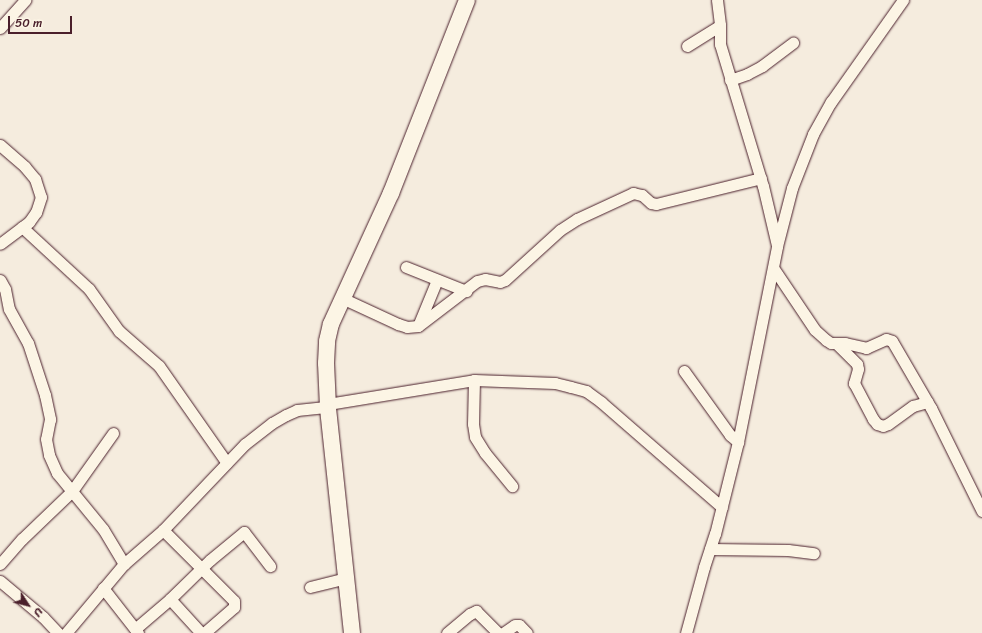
<!DOCTYPE html>
<style>
body{margin:0}
#map{position:relative;width:982px;height:633px;overflow:hidden;background:#f5ecde;font-family:Sriracha,sans-serif}
div>[style]{position:absolute}
[style*='--x']{left:calc(var(--x)*1px);top:calc(var(--y)*1px);width:calc(var(--w)*1px);rotate:calc(var(--a)*1deg)}
.roads{filter:drop-shadow(0 0 1px #4a1f2b) drop-shadow(0 0 1px #4a1f2b)}
.minor>*{height:11px;margin:-5.5px;padding:0 5.5px;transform-origin:5.5px;border-radius:5.5px;background:#fcf5e5}
.highway>*{height:16px;margin:-8px;padding:0 8px;transform-origin:8px;border-radius:8px;background:#fcf5e5}
span{translate:-50% -50%;white-space:nowrap;text-align:center;line-height:1.15;-webkit-text-stroke:4px #fcf5e5;paint-order:stroke}
.north{position:absolute;left:8px;top:585px;width:40px;height:40px;-webkit-text-stroke:3px #fcf5e5;paint-order:stroke;rotate:126deg;font-size:11px;font-weight:700;line-height:16px;text-align:center;color:#4a1f2b}
.north::after{content:'';display:block;margin:auto;width:14px;height:18px;background:#4a1f2b;clip-path:polygon(50% 0,100% 100%,50% 72%,0 100%)}
.scale{position:absolute;left:8px;top:16px;width:64px;height:18px;box-sizing:border-box;border:2px solid #4a1f2b;border-top:0;padding-left:5px;font-size:12px;line-height:14px;white-space:nowrap;color:#4a1f2b;-webkit-text-stroke:3px #fcf5e5;paint-order:stroke}
</style>
<div id="map">
<div class="roads">
<div class="minor">
<i style="--x:717;--y:0;--w:25;--a:83"></i>
<i style="--x:720;--y:25;--w:19;--a:90"></i>
<i style="--x:720;--y:44;--w:148;--a:73.2"></i>
<i style="--x:763;--y:186;--w:61;--a:76.7"></i>
<i style="--x:0;--y:28;--w:38;--a:-48"></i>
<i style="--x:687;--y:46;--w:39;--a:-32"></i>
<i style="--x:730;--y:80;--w:18;--a:-19"></i>
<i style="--x:747;--y:74;--w:17;--a:-28"></i>
<i style="--x:762;--y:66;--w:39;--a:-37"></i>
<i style="--x:0;--y:145;--w:33;--a:41"></i>
<i style="--x:25;--y:167;--w:16;--a:50"></i>
<i style="--x:35;--y:179;--w:19;--a:72"></i>
<i style="--x:41;--y:197;--w:16;--a:108"></i>
<i style="--x:36;--y:212;--w:12;--a:125"></i>
<i style="--x:29;--y:222;--w:36;--a:143"></i>
<i style="--x:22;--y:227;--w:91;--a:42.8"></i>
<i style="--x:89;--y:289;--w:52;--a:54.5"></i>
<i style="--x:119;--y:331;--w:53;--a:41.2"></i>
<i style="--x:159;--y:366;--w:118;--a:55"></i>
<i style="--x:406;--y:267;--w:65;--a:21.8"></i>
<i style="--x:774;--y:269;--w:73;--a:56.1"></i>
<i style="--x:815;--y:330;--w:15;--a:42"></i>
<i style="--x:826;--y:340;--w:6;--a:31"></i>
<i style="--x:831;--y:343;--w:14;--a:0"></i>
<i style="--x:845;--y:343;--w:22;--a:13"></i>
<i style="--x:866;--y:348;--w:22;--a:-24"></i>
<i style="--x:886;--y:339;--w:6;--a:18"></i>
<i style="--x:892;--y:341;--w:78;--a:59.8"></i>
<i style="--x:931;--y:408;--w:115;--a:63.7"></i>
<i style="--x:0;--y:280;--w:10;--a:61"></i>
<i style="--x:5;--y:289;--w:20;--a:79"></i>
<i style="--x:9;--y:309;--w:39;--a:61"></i>
<i style="--x:28;--y:343;--w:55;--a:71.9"></i>
<i style="--x:45;--y:395;--w:25;--a:78"></i>
<i style="--x:50;--y:419;--w:20;--a:101"></i>
<i style="--x:46;--y:439;--w:16;--a:79"></i>
<i style="--x:49;--y:455;--w:20;--a:66"></i>
<i style="--x:57;--y:473;--w:72;--a:50.6"></i>
<i style="--x:103;--y:529;--w:41;--a:59"></i>
<i style="--x:344;--y:299;--w:60;--a:24.8"></i>
<i style="--x:398;--y:324;--w:9;--a:18"></i>
<i style="--x:407;--y:327;--w:11;--a:-5"></i>
<i style="--x:418;--y:326;--w:74;--a:-37.3"></i>
<i style="--x:477;--y:281;--w:8;--a:-14"></i>
<i style="--x:485;--y:279;--w:15;--a:11"></i>
<i style="--x:500;--y:282;--w:5;--a:-22"></i>
<i style="--x:505;--y:280;--w:74;--a:-42.3"></i>
<i style="--x:560;--y:230;--w:20;--a:-33"></i>
<i style="--x:577;--y:219;--w:62;--a:-24.9"></i>
<i style="--x:633;--y:193;--w:9;--a:13"></i>
<i style="--x:642;--y:195;--w:12;--a:42"></i>
<i style="--x:651;--y:203;--w:5;--a:11"></i>
<i style="--x:656;--y:204;--w:108;--a:-13.9"></i>
<i style="--x:418;--y:326;--w:50;--a:-67.6"></i>
<i style="--x:836;--y:343;--w:30;--a:45"></i>
<i style="--x:857;--y:364;--w:5;--a:79"></i>
<i style="--x:858;--y:369;--w:15;--a:106"></i>
<i style="--x:854;--y:383;--w:41;--a:62.2"></i>
<i style="--x:873;--y:419;--w:6;--a:51"></i>
<i style="--x:877;--y:424;--w:6;--a:18"></i>
<i style="--x:883;--y:426;--w:5;--a:-22"></i>
<i style="--x:888;--y:424;--w:31;--a:-36"></i>
<i style="--x:913;--y:406;--w:15;--a:-16"></i>
<i style="--x:684;--y:371;--w:79;--a:54.3"></i>
<i style="--x:730;--y:435;--w:11;--a:41"></i>
<i style="--x:474;--y:380;--w:44;--a:91.3"></i>
<i style="--x:473;--y:424;--w:13;--a:81"></i>
<i style="--x:475;--y:437;--w:19;--a:58"></i>
<i style="--x:485;--y:453;--w:43;--a:50.7"></i>
<i style="--x:328;--y:404;--w:148;--a:-9.3"></i>
<i style="--x:474;--y:380;--w:81;--a:2.1"></i>
<i style="--x:555;--y:383;--w:16;--a:14"></i>
<i style="--x:571;--y:387;--w:16;--a:15"></i>
<i style="--x:586;--y:391;--w:19;--a:36"></i>
<i style="--x:601;--y:402;--w:160;--a:41"></i>
<i style="--x:163;--y:530;--w:100;--a:45"></i>
<i style="--x:234;--y:601;--w:6;--a:90"></i>
<i style="--x:234;--y:607;--w:40;--a:139"></i>
<i style="--x:710;--y:549;--w:78;--a:0.7"></i>
<i style="--x:788;--y:550;--w:26;--a:7"></i>
<i style="--x:0;--y:564;--w:33;--a:-49"></i>
<i style="--x:22;--y:539;--w:69;--a:-43.8"></i>
<i style="--x:72;--y:491;--w:71;--a:-54.7"></i>
<i style="--x:0;--y:581;--w:56;--a:39.9"></i>
<i style="--x:43;--y:617;--w:22;--a:47"></i>
<i style="--x:310;--y:587;--w:37;--a:-14"></i>
<i style="--x:103;--y:588;--w:57;--a:52.1"></i>
<i style="--x:170;--y:599;--w:46;--a:47.6"></i>
<i style="--x:135;--y:629;--w:46;--a:-40.6"></i>
<i style="--x:170;--y:599;--w:56;--a:-44.3"></i>
<i style="--x:210;--y:560;--w:44;--a:-39.5"></i>
<i style="--x:244;--y:532;--w:43;--a:52.6"></i>
<i style="--x:66;--y:633;--w:90;--a:-50"></i>
<i style="--x:124;--y:564;--w:52;--a:-41.1"></i>
<i style="--x:163;--y:530;--w:119;--a:-46.4"></i>
<i style="--x:245;--y:444;--w:34;--a:-38"></i>
<i style="--x:272;--y:423;--w:16;--a:-30"></i>
<i style="--x:286;--y:415;--w:12;--a:-24"></i>
<i style="--x:297;--y:410;--w:31;--a:-6"></i>
<i style="--x:447;--y:633;--w:30;--a:-40"></i>
<i style="--x:470;--y:614;--w:7;--a:-27"></i>
<i style="--x:476;--y:611;--w:31;--a:45"></i>
<i style="--x:503;--y:633;--w:14;--a:-34"></i>
<i style="--x:515;--y:625;--w:4;--a:0"></i>
<i style="--x:519;--y:625;--w:11;--a:45"></i>
<i style="--x:686;--y:633;--w:68;--a:-74.7"></i>
<i style="--x:704;--y:567;--w:35;--a:-72"></i>
<i style="--x:715;--y:534;--w:95;--a:-76"></i>
<i style="--x:738;--y:442;--w:200;--a:-78.7"></i>
<i style="--x:777;--y:246;--w:60;--a:-75.5"></i>
<i style="--x:792;--y:188;--w:58;--a:-68.7"></i>
<i style="--x:813;--y:134;--w:37;--a:-61"></i>
<i style="--x:831;--y:102;--w:125;--a:-54.8"></i>
</div>
<div class="highway">
<i style="--x:352;--y:633;--w:227;--a:-96.1"></i>
<i style="--x:328;--y:407;--w:44;--a:-92.6"></i>
<i style="--x:326;--y:363;--w:22;--a:-87"></i>
<i style="--x:327;--y:341;--w:17;--a:-77"></i>
<i style="--x:331;--y:324;--w:144;--a:-65.4"></i>
<i style="--x:391;--y:193;--w:207;--a:-68.5"></i>
</div>
</div>
<div class="north">U</div>
<div class="scale">50 m</div>
</div>
